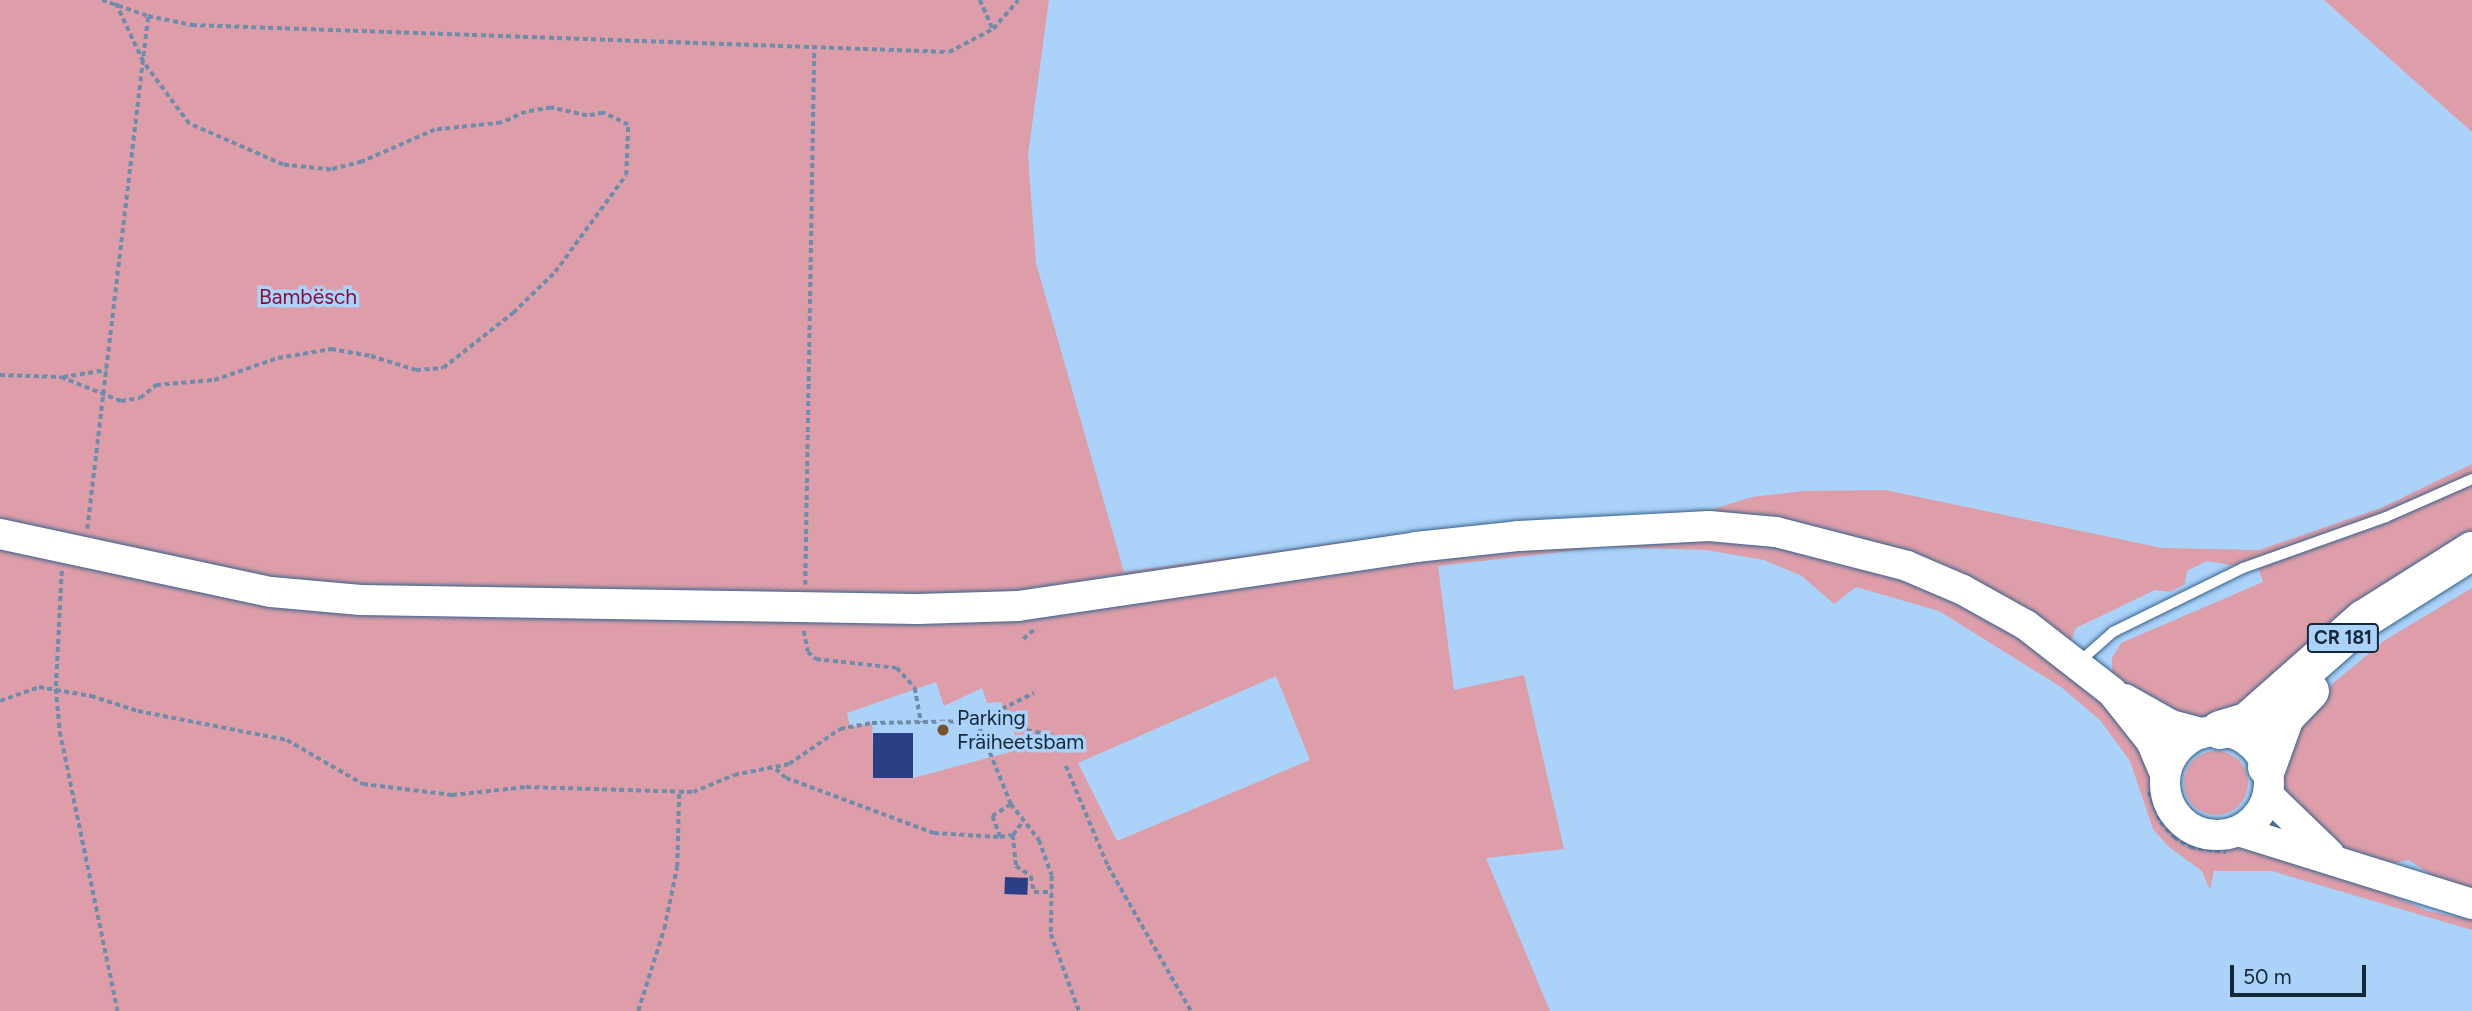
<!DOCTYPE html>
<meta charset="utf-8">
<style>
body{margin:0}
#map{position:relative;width:2472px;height:1011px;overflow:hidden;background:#abd2f8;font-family:Figtree,sans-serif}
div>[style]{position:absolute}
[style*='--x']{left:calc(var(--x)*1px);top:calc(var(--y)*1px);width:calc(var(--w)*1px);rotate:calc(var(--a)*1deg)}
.green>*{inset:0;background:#de9ea9}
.round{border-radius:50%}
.building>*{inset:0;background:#2a3f85;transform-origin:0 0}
.path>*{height:3.5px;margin-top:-1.75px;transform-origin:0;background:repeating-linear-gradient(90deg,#6e8dab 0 5px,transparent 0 8.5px)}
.roads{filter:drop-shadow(0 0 2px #35628c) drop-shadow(0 0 2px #35628c)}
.lane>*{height:10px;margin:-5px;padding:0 5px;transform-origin:5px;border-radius:5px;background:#fff}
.secondary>*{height:30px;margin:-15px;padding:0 15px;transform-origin:15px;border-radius:15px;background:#fff}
.secondary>.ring{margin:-15px;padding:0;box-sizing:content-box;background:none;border:30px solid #fff;border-radius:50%}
.highway>*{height:38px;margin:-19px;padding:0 19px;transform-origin:19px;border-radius:19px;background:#fff}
.dots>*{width:19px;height:19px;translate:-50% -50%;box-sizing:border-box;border:4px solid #abd2f8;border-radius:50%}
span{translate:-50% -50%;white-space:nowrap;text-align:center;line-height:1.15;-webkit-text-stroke:7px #abd2f8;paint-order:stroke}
.shield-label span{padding:2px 5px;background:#abd2f8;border:2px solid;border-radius:5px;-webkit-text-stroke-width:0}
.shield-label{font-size:19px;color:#15283a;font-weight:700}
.park-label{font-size:21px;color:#860f39}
.poi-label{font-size:21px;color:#15283a}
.left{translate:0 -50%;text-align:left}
.scale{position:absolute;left:2230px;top:965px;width:136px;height:32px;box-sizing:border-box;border:4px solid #15283a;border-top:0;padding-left:9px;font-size:21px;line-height:24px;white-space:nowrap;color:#15283a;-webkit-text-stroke:5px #abd2f8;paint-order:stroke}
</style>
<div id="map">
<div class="green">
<i style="clip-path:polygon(evenodd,0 0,1049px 0,1028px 155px,1036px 263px,1124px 572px,1436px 529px,1710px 510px,1752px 497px,1803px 491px,1885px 490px,2162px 548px,2259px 550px,2381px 508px,2472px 464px,2472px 538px,2261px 703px,2195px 722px,2114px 692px,2154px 769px,2157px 803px,2176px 832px,2210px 847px,2245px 843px,2279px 847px,2428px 911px,2472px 920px,2472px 930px,2272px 871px,2214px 871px,2210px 890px,2202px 871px,2169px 847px,2153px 829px,2130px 761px,2100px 720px,2061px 687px,1939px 611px,1856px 587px,1834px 604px,1802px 576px,1764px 560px,1706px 550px,1606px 547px,1438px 566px,1454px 690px,1524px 675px,1564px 849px,1486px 858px,1550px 1011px,0 1011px,0 0,2207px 561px,2259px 570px,2263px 582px,2121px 643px,2112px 658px,2112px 691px,2066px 653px,2076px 628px,2155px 590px,2170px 592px,2185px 584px,2187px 571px,2207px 561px,0 0,1276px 676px,1310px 760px,1117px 841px,1078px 763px,1276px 676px,0 0,936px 682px,944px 706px,982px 688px,987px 703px,1001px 702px,1021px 749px,913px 778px,874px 778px,872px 723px,850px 727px,847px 713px,936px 682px)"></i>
<i style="clip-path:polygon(2324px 0,2472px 0,2472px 132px)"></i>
<i style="clip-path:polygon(2472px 588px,2472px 892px,2449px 887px,2409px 860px,2380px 866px,2334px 843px,2283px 793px,2279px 763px,2325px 690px,2385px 640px)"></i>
<i class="round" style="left:2184px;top:751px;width:64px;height:64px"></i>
</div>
<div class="building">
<i style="left:913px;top:733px;width:45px;height:40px;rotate:90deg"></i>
<i style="left:1005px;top:877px;width:23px;height:17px;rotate:2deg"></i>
</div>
<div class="path">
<i style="--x:102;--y:0;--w:49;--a:19.2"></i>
<i style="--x:148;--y:16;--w:45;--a:11.6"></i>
<i style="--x:192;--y:25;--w:757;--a:2.04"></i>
<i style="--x:949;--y:52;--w:50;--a:-27.6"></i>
<i style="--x:993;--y:29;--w:38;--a:-49"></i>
<i style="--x:980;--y:0;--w:32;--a:66"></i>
<i style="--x:0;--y:375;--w:61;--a:1.9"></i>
<i style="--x:61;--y:377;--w:65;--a:21.8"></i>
<i style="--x:121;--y:401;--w:19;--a:-9"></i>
<i style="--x:140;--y:398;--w:21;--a:-39"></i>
<i style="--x:156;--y:385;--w:58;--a:-4.9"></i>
<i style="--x:214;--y:380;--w:68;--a:-19"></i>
<i style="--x:278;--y:358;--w:54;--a:-9.6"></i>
<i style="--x:331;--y:349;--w:41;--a:9.9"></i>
<i style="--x:371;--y:356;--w:47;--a:17.3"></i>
<i style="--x:416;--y:370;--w:27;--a:-4"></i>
<i style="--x:443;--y:368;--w:89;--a:-38.2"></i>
<i style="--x:513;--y:313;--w:59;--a:-44.3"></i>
<i style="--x:555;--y:272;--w:120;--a:-53.8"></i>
<i style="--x:626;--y:175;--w:50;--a:-87.7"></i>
<i style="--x:628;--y:125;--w:28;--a:-154"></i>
<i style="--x:603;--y:113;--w:16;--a:169"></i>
<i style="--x:587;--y:116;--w:37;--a:-167"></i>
<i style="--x:551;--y:108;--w:25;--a:171"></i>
<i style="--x:526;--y:112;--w:27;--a:156"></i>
<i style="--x:501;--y:123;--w:66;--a:173.9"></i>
<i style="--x:435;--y:130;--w:80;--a:156.3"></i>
<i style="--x:362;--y:162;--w:32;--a:166"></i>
<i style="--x:331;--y:170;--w:48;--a:-174.1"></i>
<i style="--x:283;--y:165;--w:103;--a:-156.4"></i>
<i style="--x:189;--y:124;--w:77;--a:-126.6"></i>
<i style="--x:143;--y:62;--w:68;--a:-115.1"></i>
<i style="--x:63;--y:377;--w:44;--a:-9.2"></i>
<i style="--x:87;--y:529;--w:517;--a:-83.22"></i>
<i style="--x:62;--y:571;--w:118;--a:92.9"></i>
<i style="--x:56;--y:689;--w:43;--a:84.7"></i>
<i style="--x:60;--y:732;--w:285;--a:78.3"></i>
<i style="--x:805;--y:585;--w:537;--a:-89.04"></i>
<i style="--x:804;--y:631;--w:21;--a:79"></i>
<i style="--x:808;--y:652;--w:11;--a:41"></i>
<i style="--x:816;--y:659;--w:81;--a:6.3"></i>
<i style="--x:897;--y:668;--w:27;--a:48"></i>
<i style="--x:915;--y:688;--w:35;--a:80"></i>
<i style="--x:1023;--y:639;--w:16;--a:-40"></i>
<i style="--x:0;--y:701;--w:41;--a:-19.7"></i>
<i style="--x:39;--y:687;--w:53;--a:9.8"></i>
<i style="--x:91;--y:696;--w:49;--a:17.7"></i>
<i style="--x:138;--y:711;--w:152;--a:11"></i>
<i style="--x:287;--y:740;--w:88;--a:30.1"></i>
<i style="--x:363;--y:784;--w:90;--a:7"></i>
<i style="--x:452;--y:795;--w:74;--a:-6.2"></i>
<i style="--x:526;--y:787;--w:167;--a:1.7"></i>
<i style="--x:693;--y:792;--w:44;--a:-22.5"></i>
<i style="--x:734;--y:775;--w:56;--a:-11.3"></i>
<i style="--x:789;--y:764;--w:62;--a:-34.5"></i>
<i style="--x:840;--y:729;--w:33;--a:-11"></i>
<i style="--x:872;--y:723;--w:105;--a:-1.1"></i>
<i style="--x:977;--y:721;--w:77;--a:10.4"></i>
<i style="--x:979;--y:720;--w:61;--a:-26.1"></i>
<i style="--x:977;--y:721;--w:90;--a:67.7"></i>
<i style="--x:1011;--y:804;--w:46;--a:52.1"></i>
<i style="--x:1039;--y:840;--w:38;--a:70"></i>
<i style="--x:1052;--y:876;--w:58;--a:91"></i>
<i style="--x:1051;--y:934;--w:82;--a:70"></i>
<i style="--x:1066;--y:766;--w:108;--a:67.2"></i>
<i style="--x:1108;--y:866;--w:167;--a:60.2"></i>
<i style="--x:776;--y:769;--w:13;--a:42"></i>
<i style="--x:786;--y:778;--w:158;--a:20.4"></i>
<i style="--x:934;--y:833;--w:66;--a:3.5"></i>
<i style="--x:1000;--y:837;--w:13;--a:-9"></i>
<i style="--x:1013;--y:835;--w:16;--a:-55"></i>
<i style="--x:2149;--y:792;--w:32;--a:68"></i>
<i style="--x:2161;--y:822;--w:20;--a:49"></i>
<i style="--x:2174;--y:837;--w:19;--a:32"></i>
<i style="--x:2190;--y:847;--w:36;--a:8"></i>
<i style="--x:1013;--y:835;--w:31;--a:84"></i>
<i style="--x:1016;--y:866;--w:18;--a:34"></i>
<i style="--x:1031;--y:876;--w:16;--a:79"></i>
<i style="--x:1034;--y:892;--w:18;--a:0"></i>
<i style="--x:1000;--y:837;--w:22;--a:-111"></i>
<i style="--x:992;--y:816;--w:22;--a:-32"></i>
<i style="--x:638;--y:1011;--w:86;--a:-72.4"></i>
<i style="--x:664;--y:929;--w:63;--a:-78.2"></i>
<i style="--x:677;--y:867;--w:74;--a:-88.5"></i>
</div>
<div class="roads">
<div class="lane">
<i style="--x:2079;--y:662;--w:45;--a:-41.4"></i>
<i style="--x:2113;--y:632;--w:145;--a:-26.2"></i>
<i style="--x:2243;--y:568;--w:152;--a:-19.6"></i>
<i style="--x:2386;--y:517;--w:94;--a:-23.8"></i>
</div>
<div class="secondary">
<i style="--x:0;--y:534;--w:277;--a:12.1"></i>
<i style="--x:271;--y:592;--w:90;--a:5.1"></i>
<i style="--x:361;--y:600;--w:557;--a:0.93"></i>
<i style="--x:918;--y:609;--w:100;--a:-1.7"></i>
<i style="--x:1018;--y:606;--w:402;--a:-8.4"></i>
<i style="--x:1416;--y:547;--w:104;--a:-6.1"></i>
<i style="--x:1519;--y:536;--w:190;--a:-3"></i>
<i style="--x:1709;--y:526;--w:67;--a:5.1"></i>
<i style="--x:1776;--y:532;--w:135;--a:14.5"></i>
<i style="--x:1907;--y:566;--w:61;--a:23.2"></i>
<i style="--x:1963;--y:590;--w:72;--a:29.1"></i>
<i style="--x:2026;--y:625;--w:109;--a:37.9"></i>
<i style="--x:2112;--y:692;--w:63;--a:51.5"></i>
<i style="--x:2151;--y:741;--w:36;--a:67"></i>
<i style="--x:2125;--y:699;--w:53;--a:29.5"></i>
<i style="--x:2171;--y:725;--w:31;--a:15"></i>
<i class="ring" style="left:2165px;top:731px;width:74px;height:74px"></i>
<i style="--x:2268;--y:795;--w:85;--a:44"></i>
<i style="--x:2238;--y:831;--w:245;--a:17.3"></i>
</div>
<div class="highway">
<i style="--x:2220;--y:730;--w:28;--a:-17"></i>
<i style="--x:2247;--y:722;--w:156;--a:-41.4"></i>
<i style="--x:2364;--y:619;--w:128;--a:-32.2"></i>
<i style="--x:2267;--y:767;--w:53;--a:-70.2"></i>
<i style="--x:2285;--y:717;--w:36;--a:-46"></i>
</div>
</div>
<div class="dots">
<i style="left:943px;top:730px;background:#74522a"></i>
</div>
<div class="shield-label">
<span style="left:2343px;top:638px">CR 181</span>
</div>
<div class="park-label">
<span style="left:308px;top:297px">Bambësch</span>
</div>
<div class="poi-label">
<span class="left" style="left:957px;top:730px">Parking<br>Fräiheetsbam</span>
</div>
<div class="scale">50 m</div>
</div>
